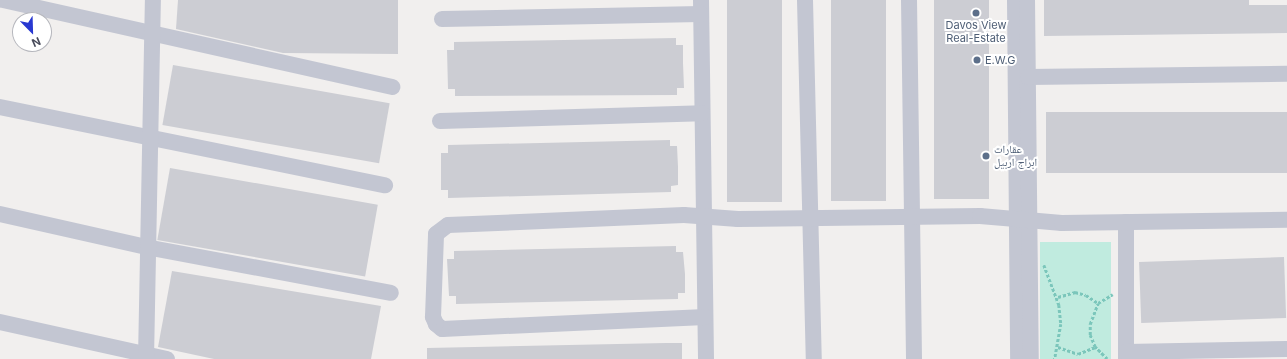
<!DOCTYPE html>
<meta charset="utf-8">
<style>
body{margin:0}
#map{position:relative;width:1287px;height:359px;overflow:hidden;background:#f1efee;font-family:Inter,"Noto Naskh Arabic",sans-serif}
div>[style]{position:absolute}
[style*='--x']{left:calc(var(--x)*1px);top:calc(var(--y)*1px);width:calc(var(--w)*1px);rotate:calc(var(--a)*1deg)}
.green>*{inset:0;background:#c0ebdf;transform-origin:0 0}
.building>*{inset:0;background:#cccdd3;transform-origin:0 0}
.path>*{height:2.5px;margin-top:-1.25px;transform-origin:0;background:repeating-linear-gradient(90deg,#7bc6bb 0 3px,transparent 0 5px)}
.minor>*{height:16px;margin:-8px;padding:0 8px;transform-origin:8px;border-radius:8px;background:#c3c6d2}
.dots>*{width:11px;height:11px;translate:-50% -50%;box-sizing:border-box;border:2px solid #fff;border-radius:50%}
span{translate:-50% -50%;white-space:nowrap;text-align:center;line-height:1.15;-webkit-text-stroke:4px #fff;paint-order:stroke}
.service-label{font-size:11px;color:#4e5e75}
.left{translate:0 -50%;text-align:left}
.north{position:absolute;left:12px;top:12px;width:40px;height:40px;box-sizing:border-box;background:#fff;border:1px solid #b6b7bd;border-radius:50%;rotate:157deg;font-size:11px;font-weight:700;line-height:16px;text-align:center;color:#484b5a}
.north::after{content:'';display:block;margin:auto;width:14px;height:18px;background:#2838d1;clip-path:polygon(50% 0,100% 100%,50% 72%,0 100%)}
</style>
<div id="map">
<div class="green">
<i style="left:1111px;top:242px;width:117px;height:71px;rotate:90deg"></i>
</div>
<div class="building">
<i style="clip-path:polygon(178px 0,398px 0,398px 54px,283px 53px,176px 29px)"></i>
<i style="left:727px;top:0;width:55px;height:202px"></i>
<i style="left:831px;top:0;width:55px;height:201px"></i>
<i style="left:934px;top:0;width:55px;height:199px"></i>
<i style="clip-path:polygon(1044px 0,1249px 0,1249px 5px,1287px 5px,1287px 33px,1044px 36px)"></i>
<i style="clip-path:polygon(676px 38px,676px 45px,683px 45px,683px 63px,684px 88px,677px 88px,677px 95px,455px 96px,455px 89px,448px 89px,447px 50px,454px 50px,454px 42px)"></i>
<i style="left:173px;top:65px;width:220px;height:61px;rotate:10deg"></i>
<i style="left:1287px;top:112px;width:61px;height:241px;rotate:90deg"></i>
<i style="clip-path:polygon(670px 140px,670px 146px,677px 146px,678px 167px,678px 185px,671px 186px,671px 192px,448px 198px,448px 190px,441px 190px,441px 153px,448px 153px,448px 145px)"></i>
<i style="left:170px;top:168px;width:211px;height:73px;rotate:10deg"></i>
<i style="clip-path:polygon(676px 246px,676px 252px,683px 252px,685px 274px,685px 293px,678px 293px,678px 299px,456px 304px,456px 296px,449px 296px,447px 259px,454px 259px,454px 251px)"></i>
<i style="left:1284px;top:257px;width:61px;height:145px;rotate:88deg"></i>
<i style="clip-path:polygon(172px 271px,381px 306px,371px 359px,214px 359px,158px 347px)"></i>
<i style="clip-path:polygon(666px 343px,682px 343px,682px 359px,427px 359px,427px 348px)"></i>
</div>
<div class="path">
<i style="--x:1044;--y:265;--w:43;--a:69.4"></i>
<i style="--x:1059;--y:305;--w:19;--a:84"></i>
<i style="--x:1061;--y:324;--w:36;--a:100"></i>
<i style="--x:1058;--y:297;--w:18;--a:-16"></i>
<i style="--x:1075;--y:292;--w:11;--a:15"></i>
<i style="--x:1086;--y:295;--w:14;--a:34"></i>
<i style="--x:1058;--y:347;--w:21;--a:19"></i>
<i style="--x:1078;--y:354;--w:18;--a:-22"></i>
<i style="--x:1107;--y:359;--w:17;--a:-135"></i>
<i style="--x:1095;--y:347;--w:13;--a:-113"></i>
<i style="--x:1090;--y:335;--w:11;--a:-90"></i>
<i style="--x:1090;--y:324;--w:22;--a:-69"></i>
<i style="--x:1098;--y:303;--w:17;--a:-31"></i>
</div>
<div class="minor">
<i style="--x:3;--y:0;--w:399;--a:12.6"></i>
<i style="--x:701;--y:0;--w:359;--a:89.2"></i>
<i style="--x:805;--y:0;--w:359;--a:88.6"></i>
<i style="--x:909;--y:0;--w:359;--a:89.2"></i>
<i style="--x:1015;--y:0;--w:359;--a:89.5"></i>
<i style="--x:1027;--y:0;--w:359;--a:89.4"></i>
<i style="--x:442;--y:19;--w:259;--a:-1.1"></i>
<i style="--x:1028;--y:77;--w:259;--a:-0.7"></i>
<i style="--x:0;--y:107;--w:393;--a:11.5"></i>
<i style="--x:440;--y:121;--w:262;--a:-1.7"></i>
<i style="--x:0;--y:214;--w:150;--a:12.7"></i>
<i style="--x:146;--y:247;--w:249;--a:10.6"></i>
<i style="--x:1126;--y:222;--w:137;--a:90"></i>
<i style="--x:705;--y:317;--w:263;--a:177.4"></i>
<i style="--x:442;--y:329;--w:8;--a:-140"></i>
<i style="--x:436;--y:324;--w:8;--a:-113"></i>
<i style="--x:433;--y:317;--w:83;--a:-87.9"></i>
<i style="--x:436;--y:234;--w:15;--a:-37"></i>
<i style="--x:448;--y:225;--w:236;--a:-2.4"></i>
<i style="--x:684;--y:215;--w:54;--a:4.2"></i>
<i style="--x:738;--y:219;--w:242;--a:-0.7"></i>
<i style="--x:980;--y:216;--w:82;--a:4.9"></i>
<i style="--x:1062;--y:223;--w:225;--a:-0.8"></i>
<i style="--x:0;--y:322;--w:171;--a:12.5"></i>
<i style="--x:1126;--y:352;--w:161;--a:-1.1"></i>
<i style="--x:146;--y:359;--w:359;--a:-88.9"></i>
</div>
<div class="dots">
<i style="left:976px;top:13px;background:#5c6f8a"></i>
<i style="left:977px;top:60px;background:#5c6f8a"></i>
<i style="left:986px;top:156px;background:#5c6f8a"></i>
</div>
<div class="service-label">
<span style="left:976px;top:32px">Davos View<br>Real-Estate</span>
<span class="left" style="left:985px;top:60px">E.W.G</span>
<span class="left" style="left:994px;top:156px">عقارات<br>ابراج اربیل</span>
</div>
<div class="north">N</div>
</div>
